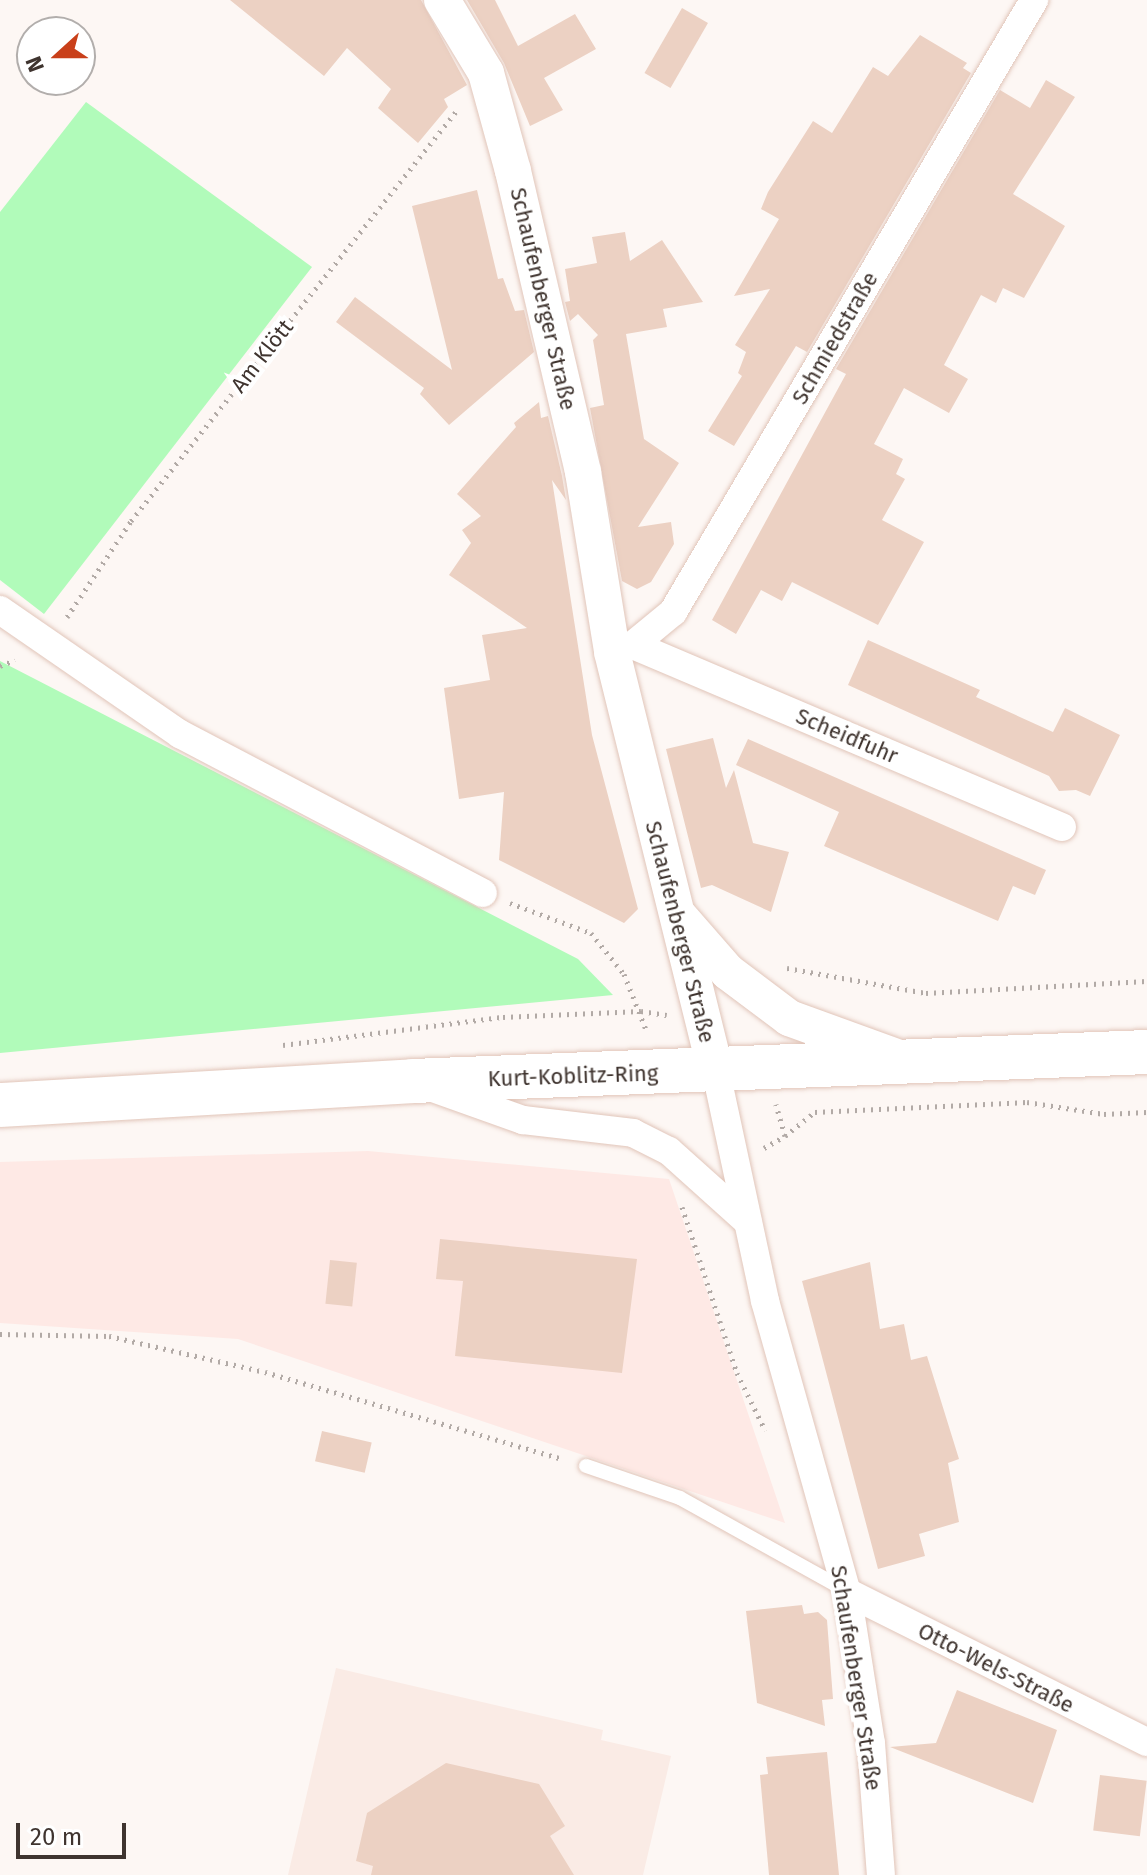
<!DOCTYPE html>
<meta charset="utf-8">
<style>
body{margin:0}
#map{position:relative;width:1147px;height:1875px;overflow:hidden;background:#fdf7f4;font-family:"Fira Sans",sans-serif}
div>[style]{position:absolute}
[style*='--x']{left:calc(var(--x)*1px);top:calc(var(--y)*1px);width:calc(var(--w)*1px);rotate:calc(var(--a)*1deg)}
.commercial>*{inset:0;background:#fee9e5}
.built>*{inset:0;background:#faebe5}
.green>*{inset:0;background:#b1fbba}
.building>*{inset:0;background:#ecd1c3;transform-origin:0 0}
.path>*{height:5px;margin-top:-2.5px;transform-origin:0;background:repeating-linear-gradient(90deg,#b2aaa6 0 2px,transparent 0 8px)}
.roads{filter:drop-shadow(0 0 2px #e1c5b9) drop-shadow(0 0 2px #e1c5b9)}
.service>*{height:14px;margin:-7px;padding:0 7px;transform-origin:7px;border-radius:7px;background:#fff}
.minor>*{height:28px;margin:-14px;padding:0 14px;transform-origin:14px;border-radius:14px;background:#fff}
.tertiary>*{height:36px;margin:-18px;padding:0 18px;transform-origin:18px;border-radius:18px;background:#fff}
.primary>*{height:44px;margin:-22px;padding:0 22px;transform-origin:22px;border-radius:22px;background:#fff}
span{translate:-50% -50%;white-space:nowrap;text-align:center;line-height:1.15;-webkit-text-stroke:8px #fff;paint-order:stroke}
.street-label{font-size:22px;color:#3f342f}
.north{position:absolute;left:16px;top:16px;width:80px;height:80px;box-sizing:border-box;background:#fff;border:2px solid #b2aeac;border-radius:50%;rotate:249deg;font-size:22px;font-weight:700;line-height:32px;text-align:center;color:#3f342f}
.north::after{content:'';display:block;margin:auto;width:28px;height:36px;background:#c9401a;clip-path:polygon(50% 0,100% 100%,50% 72%,0 100%)}
.scale{position:absolute;left:16px;top:1823px;width:110px;height:36px;box-sizing:border-box;border:4px solid #3f342f;border-top:0;padding-left:10px;font-size:24px;line-height:28px;white-space:nowrap;color:#3f342f;-webkit-text-stroke:6px #fff;paint-order:stroke}
</style>
<div id="map">
<div class="commercial">
<i style="clip-path:polygon(368px 1151px,669px 1179px,785px 1523px,238px 1339px,0 1323px,0 1162px)"></i>
</div>
<div class="built">
<i style="clip-path:polygon(336px 1668px,603px 1730px,601px 1740px,671px 1756px,643px 1875px,288px 1875px)"></i>
</div>
<div class="green">
<i style="clip-path:polygon(86px 102px,312px 267px,44px 614px,0 580px,0 212px)"></i>
<i style="clip-path:polygon(0 661px,578px 959px,613px 995px,0 1053px)"></i>
</div>
<div class="building">
<i style="clip-path:polygon(230px 0,421px 0,467px 85px,444px 99px,448px 107px,418px 143px,378px 108px,391px 89px,347px 48px,324px 76px)"></i>
<i style="clip-path:polygon(467px 0,495px 0,518px 46px,575px 14px,596px 49px,544px 78px,563px 110px,530px 126px,504px 63px)"></i>
<i style="left:682px;top:8px;width:30px;height:75px;rotate:30deg"></i>
<i style="clip-path:polygon(920px 35px,967px 63px,963px 68px,971px 73px,807px 352px,796px 346px,734px 446px,708px 431px,742px 376px,738px 373px,746px 352px,735px 345px,770px 289px,734px 296px,779px 219px,761px 209px,768px 192px,813px 121px,832px 133px,873px 67px,888px 76px)"></i>
<i style="clip-path:polygon(1046px 80px,1075px 97px,1013px 194px,1065px 226px,1024px 298px,1003px 288px,996px 303px,981px 295px,944px 365px,968px 379px,949px 413px,904px 388px,874px 444px,903px 459px,896px 474px,905px 479px,882px 520px,924px 542px,878px 625px,792px 582px,782px 601px,761px 590px,736px 634px,712px 620px,846px 374px,836px 369px,1000px 90px,1030px 108px)"></i>
<i style="clip-path:polygon(477px 190px,498px 279px,503px 278px,515px 311px,524px 310px,534px 352px,449px 425px,420px 394px,424px 388px,336px 322px,355px 297px,452px 370px,412px 206px)"></i>
<i style="clip-path:polygon(625px 232px,630px 261px,662px 240px,703px 302px,663px 309px,667px 327px,626px 334px,644px 439px,679px 463px,638px 527px,671px 522px,674px 544px,651px 582px,637px 589px,622px 581px,590px 408px,604px 405px,593px 340px,598px 335px,578px 314px,570px 321px,565px 302px,570px 301px,565px 269px,597px 263px,592px 237px)"></i>
<i style="clip-path:polygon(539px 402px,541px 418px,548px 416px,562px 476px,566px 500px,552px 480px,592px 735px,638px 909px,624px 923px,499px 860px,504px 792px,459px 799px,444px 688px,490px 680px,482px 635px,527px 628px,449px 575px,471px 543px,462px 530px,481px 516px,457px 494px,516px 427px,514px 423px)"></i>
<i style="clip-path:polygon(868px 640px,980px 690px,976px 697px,1053px 732px,1065px 708px,1120px 735px,1090px 796px,1076px 790px,1059px 791px,1049px 776px,848px 685px)"></i>
<i style="clip-path:polygon(713px 738px,726px 788px,734px 770px,753px 843px,789px 852px,771px 912px,712px 885px,701px 888px,666px 749px)"></i>
<i style="clip-path:polygon(748px 739px,1046px 870px,1035px 895px,1013px 886px,998px 921px,824px 846px,839px 812px,736px 765px)"></i>
<i style="clip-path:polygon(440px 1239px,637px 1259px,622px 1373px,455px 1356px,463px 1281px,436px 1279px)"></i>
<i style="left:330px;top:1260px;width:27px;height:44px;rotate:6deg"></i>
<i style="clip-path:polygon(870px 1262px,880px 1329px,904px 1324px,911px 1360px,927px 1356px,959px 1459px,948px 1463px,959px 1522px,919px 1534px,925px 1556px,878px 1569px,802px 1281px)"></i>
<i style="left:322px;top:1431px;width:51px;height:31px;rotate:13deg"></i>
<i style="clip-path:polygon(802px 1605px,804px 1614px,818px 1612px,827px 1620px,833px 1699px,822px 1700px,825px 1726px,757px 1703px,746px 1611px)"></i>
<i style="clip-path:polygon(957px 1690px,1057px 1730px,1033px 1803px,890px 1747px,936px 1743px)"></i>
<i style="clip-path:polygon(827px 1752px,839px 1875px,769px 1875px,760px 1775px,768px 1774px,766px 1757px)"></i>
<i style="clip-path:polygon(446px 1763px,539px 1784px,565px 1826px,550px 1836px,574px 1875px,371px 1875px,373px 1866px,356px 1861px,367px 1813px)"></i>
<i style="left:1100px;top:1775px;width:47px;height:56px;rotate:7deg"></i>
</div>
<div class="path">
<i style="--x:67;--y:617;--w:115;--a:-56.3"></i>
<i style="--x:131;--y:521;--w:526;--a:-51.56"></i>
<i style="--x:0;--y:666;--w:16;--a:-22"></i>
<i style="--x:510;--y:903;--w:86;--a:20.3"></i>
<i style="--x:591;--y:933;--w:53;--a:51.2"></i>
<i style="--x:624;--y:974;--w:62;--a:68.4"></i>
<i style="--x:787;--y:968;--w:141;--a:10.2"></i>
<i style="--x:926;--y:993;--w:221;--a:-3.1"></i>
<i style="--x:283;--y:1045;--w:222;--a:-7.3"></i>
<i style="--x:503;--y:1017;--w:138;--a:-2.5"></i>
<i style="--x:641;--y:1011;--w:26;--a:9"></i>
<i style="--x:785;--y:1136;--w:38;--a:-39"></i>
<i style="--x:815;--y:1112;--w:212;--a:-2.7"></i>
<i style="--x:1027;--y:1102;--w:78;--a:8.9"></i>
<i style="--x:1104;--y:1114;--w:43;--a:-2.7"></i>
<i style="--x:764;--y:1148;--w:24;--a:-30"></i>
<i style="--x:785;--y:1136;--w:33;--a:-106"></i>
<i style="--x:682;--y:1207;--w:175;--a:71.7"></i>
<i style="--x:737;--y:1373;--w:64;--a:63.8"></i>
<i style="--x:0;--y:1334;--w:109;--a:1.1"></i>
<i style="--x:109;--y:1336;--w:160;--a:13"></i>
<i style="--x:265;--y:1372;--w:309;--a:16.3"></i>
</div>
<div class="roads">
<div class="service">
<i style="--x:586;--y:1466;--w:99;--a:18.8"></i>
<i style="--x:680;--y:1498;--w:189;--a:29.1"></i>
</div>
<div class="minor">
<i style="--x:0;--y:610;--w:219;--a:34.6"></i>
<i style="--x:180;--y:734;--w:342;--a:27.7"></i>
<i style="--x:633;--y:645;--w:466;--a:23"></i>
<i style="--x:612;--y:652;--w:22;--a:-18"></i>
<i style="--x:633;--y:645;--w:52;--a:-39.5"></i>
<i style="--x:673;--y:612;--w:711;--a:-59.46"></i>
<i style="--x:716;--y:1072;--w:234;--a:77.9"></i>
<i style="--x:765;--y:1301;--w:302;--a:74.3"></i>
<i style="--x:847;--y:1592;--w:153;--a:81"></i>
<i style="--x:871;--y:1743;--w:132;--a:85.7"></i>
<i style="--x:433;--y:1088;--w:96;--a:19.6"></i>
<i style="--x:523;--y:1120;--w:111;--a:6.7"></i>
<i style="--x:633;--y:1133;--w:40;--a:26.6"></i>
<i style="--x:669;--y:1151;--w:105;--a:41.9"></i>
<i style="--x:847;--y:1592;--w:335;--a:26.6"></i>
</div>
<div class="tertiary">
<i style="--x:442;--y:0;--w:85;--a:58.9"></i>
<i style="--x:486;--y:73;--w:102;--a:74.6"></i>
<i style="--x:513;--y:171;--w:309;--a:76.9"></i>
<i style="--x:583;--y:472;--w:182;--a:80.8"></i>
<i style="--x:612;--y:652;--w:433;--a:76.1"></i>
<i style="--x:680;--y:917;--w:73;--a:48.9"></i>
<i style="--x:728;--y:972;--w:76;--a:37"></i>
<i style="--x:789;--y:1018;--w:115;--a:19.9"></i>
</div>
<div class="primary">
<i style="--x:0;--y:1105;--w:414;--a:-3.3"></i>
<i style="--x:413;--y:1081;--w:735;--a:-2.26"></i>
</div>
</div>
<div class="street-label">
<span style="left:543px;top:299px;rotate:77deg">Schaufenberger Straße</span>
<span style="left:835px;top:338px;rotate:-60deg">Schmiedstraße</span>
<span style="left:262px;top:356px;rotate:-52deg">Am Klött</span>
<span style="left:847px;top:736px;rotate:23deg">Scheidfuhr</span>
<span style="left:680px;top:932px;rotate:76deg">Schaufenberger Straße</span>
<span style="left:573px;top:1076px;rotate:-2deg">Kurt-Koblitz-Ring</span>
<span style="left:996px;top:1668px;rotate:27deg">Otto-Wels-Straße</span>
<span style="left:856px;top:1678px;rotate:81deg">Schaufenberger Straße</span>
</div>
<div class="north">N</div>
<div class="scale">20 m</div>
</div>
